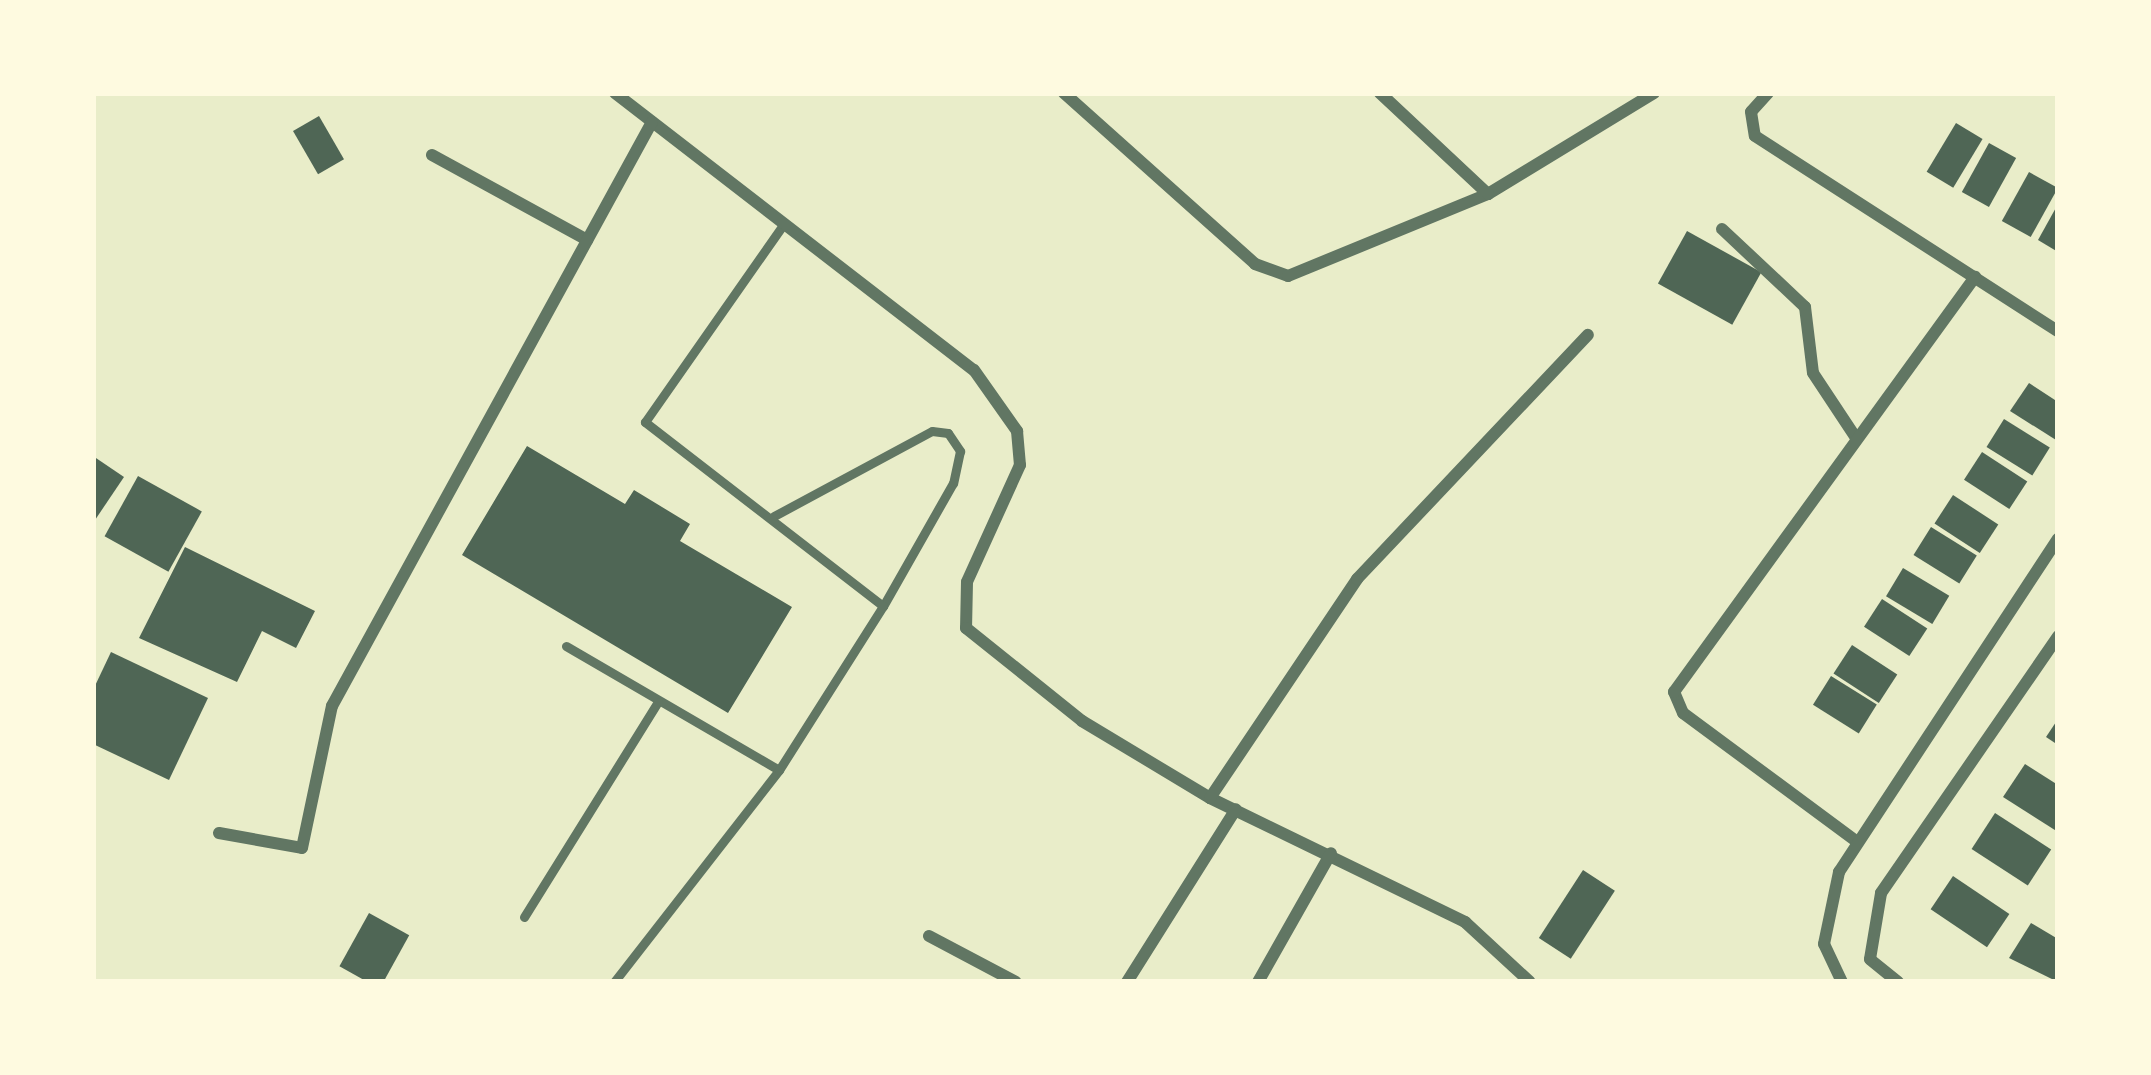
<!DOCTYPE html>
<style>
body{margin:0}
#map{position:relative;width:2151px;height:1075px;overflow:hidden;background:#e9edc9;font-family:"Alegreya Sans",sans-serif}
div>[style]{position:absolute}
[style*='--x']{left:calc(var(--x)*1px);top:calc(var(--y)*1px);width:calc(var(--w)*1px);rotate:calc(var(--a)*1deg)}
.building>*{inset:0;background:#4f6655;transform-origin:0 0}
.service>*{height:9px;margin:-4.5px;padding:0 4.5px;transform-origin:4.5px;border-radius:4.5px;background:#617663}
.minor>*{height:12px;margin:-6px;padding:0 6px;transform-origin:6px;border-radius:6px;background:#617663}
span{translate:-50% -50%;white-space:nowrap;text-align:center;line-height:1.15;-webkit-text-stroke:12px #fefae0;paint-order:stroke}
.frame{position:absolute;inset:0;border:96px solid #fefae0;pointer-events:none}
</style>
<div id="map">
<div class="building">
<i style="left:319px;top:116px;width:50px;height:30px;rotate:60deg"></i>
<i style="left:1956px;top:123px;width:31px;height:57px;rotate:31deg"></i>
<i style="left:1989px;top:143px;width:31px;height:56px;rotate:29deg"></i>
<i style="left:2029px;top:172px;width:33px;height:56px;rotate:29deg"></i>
<i style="clip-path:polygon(2058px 204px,2058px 252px,2038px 240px)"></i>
<i style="left:1687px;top:231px;width:85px;height:60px;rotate:29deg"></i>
<i style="clip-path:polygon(2029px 383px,2058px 402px,2056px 440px,2010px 411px)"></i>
<i style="left:2004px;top:419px;width:54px;height:33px;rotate:32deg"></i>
<i style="clip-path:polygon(527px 446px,625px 504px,634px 490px,690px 524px,680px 541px,792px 607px,728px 713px,462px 555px)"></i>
<i style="left:1982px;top:452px;width:54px;height:33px;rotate:33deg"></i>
<i style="clip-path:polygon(93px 456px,124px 477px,93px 523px)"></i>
<i style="left:138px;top:476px;width:73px;height:69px;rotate:29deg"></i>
<i style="left:1953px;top:495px;width:54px;height:34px;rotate:33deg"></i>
<i style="left:1931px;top:527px;width:54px;height:33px;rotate:32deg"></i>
<i style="clip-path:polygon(185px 547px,315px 611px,296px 648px,262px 631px,237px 682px,139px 638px)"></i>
<i style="left:1903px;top:568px;width:54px;height:33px;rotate:31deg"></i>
<i style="left:1882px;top:599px;width:54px;height:33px;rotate:33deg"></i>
<i style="left:1852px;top:645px;width:54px;height:34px;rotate:33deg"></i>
<i style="clip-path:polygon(111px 652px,208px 698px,169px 780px,93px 744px,93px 690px)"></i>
<i style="left:1831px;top:676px;width:54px;height:34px;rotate:32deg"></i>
<i style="clip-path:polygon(2058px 719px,2058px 745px,2046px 737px)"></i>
<i style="clip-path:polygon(2025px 764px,2058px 785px,2058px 832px,2003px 797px)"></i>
<i style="left:1995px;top:813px;width:67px;height:43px;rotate:33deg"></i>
<i style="left:1583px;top:870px;width:38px;height:81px;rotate:33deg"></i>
<i style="left:1953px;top:876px;width:68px;height:40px;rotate:34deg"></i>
<i style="left:369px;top:913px;width:46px;height:61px;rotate:29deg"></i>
<i style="clip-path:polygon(2031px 923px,2058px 939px,2058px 982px,2009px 958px)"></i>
</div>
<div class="service">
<i style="--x:774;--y:516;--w:179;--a:-28.3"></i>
<i style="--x:932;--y:431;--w:16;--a:7"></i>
<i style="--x:948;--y:433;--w:22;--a:56"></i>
<i style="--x:960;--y:451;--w:33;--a:102"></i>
<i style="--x:953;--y:483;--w:142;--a:119.6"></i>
<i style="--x:566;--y:646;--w:246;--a:30.2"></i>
<i style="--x:524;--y:917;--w:253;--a:-58.1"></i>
<i style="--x:614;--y:982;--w:269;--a:-52.1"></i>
<i style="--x:779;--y:770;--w:194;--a:-57.6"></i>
<i style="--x:883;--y:606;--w:301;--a:-142.3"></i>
<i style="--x:645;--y:422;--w:241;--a:-55"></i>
</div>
<div class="minor">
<i style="--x:615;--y:93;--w:453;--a:37.7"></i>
<i style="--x:974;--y:370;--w:75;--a:54.8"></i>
<i style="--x:1017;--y:431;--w:34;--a:85"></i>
<i style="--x:1020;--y:465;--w:128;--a:114.4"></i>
<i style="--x:967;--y:582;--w:46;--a:91.2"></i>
<i style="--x:966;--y:628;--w:149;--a:38.7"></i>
<i style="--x:1082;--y:721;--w:149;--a:31"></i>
<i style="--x:1210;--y:798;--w:284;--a:25.9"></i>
<i style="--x:1465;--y:922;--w:88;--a:42.7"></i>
<i style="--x:1064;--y:93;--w:256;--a:41.8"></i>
<i style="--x:1255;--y:264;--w:35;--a:20"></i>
<i style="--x:1288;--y:276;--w:216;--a:-22.3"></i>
<i style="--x:1488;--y:194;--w:194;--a:-31.3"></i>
<i style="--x:1380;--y:93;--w:148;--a:43.1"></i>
<i style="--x:1768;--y:93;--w:25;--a:132"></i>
<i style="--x:1751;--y:112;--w:24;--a:81"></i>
<i style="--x:1755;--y:136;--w:360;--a:32.8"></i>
<i style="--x:432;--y:155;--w:177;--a:28.7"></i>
<i style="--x:1722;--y:229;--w:114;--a:43.2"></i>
<i style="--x:1805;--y:307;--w:66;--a:83.1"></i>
<i style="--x:1813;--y:373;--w:78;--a:56.5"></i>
<i style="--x:1210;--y:798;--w:264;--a:-56.1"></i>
<i style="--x:1357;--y:579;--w:336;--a:-46.6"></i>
<i style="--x:219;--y:833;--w:84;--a:10.2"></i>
<i style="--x:302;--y:848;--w:145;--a:-78.1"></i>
<i style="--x:332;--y:706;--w:666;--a:-61.28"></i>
<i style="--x:1856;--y:841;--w:215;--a:-143.5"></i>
<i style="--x:1683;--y:713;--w:23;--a:-113"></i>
<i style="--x:1674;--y:692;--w:513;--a:-54.05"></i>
<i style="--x:929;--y:936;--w:98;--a:27.9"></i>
<i style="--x:1127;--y:982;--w:204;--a:-57.8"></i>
<i style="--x:1258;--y:982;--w:148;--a:-60.5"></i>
<i style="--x:1842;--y:982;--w:42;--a:-115.3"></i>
<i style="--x:1824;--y:944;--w:74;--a:-78.2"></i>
<i style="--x:1839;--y:872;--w:399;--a:-56.7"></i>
<i style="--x:1898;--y:982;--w:36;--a:-141"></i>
<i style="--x:1870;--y:959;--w:67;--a:-80.5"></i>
<i style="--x:1881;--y:893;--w:312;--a:-55.4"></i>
</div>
<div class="frame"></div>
</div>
